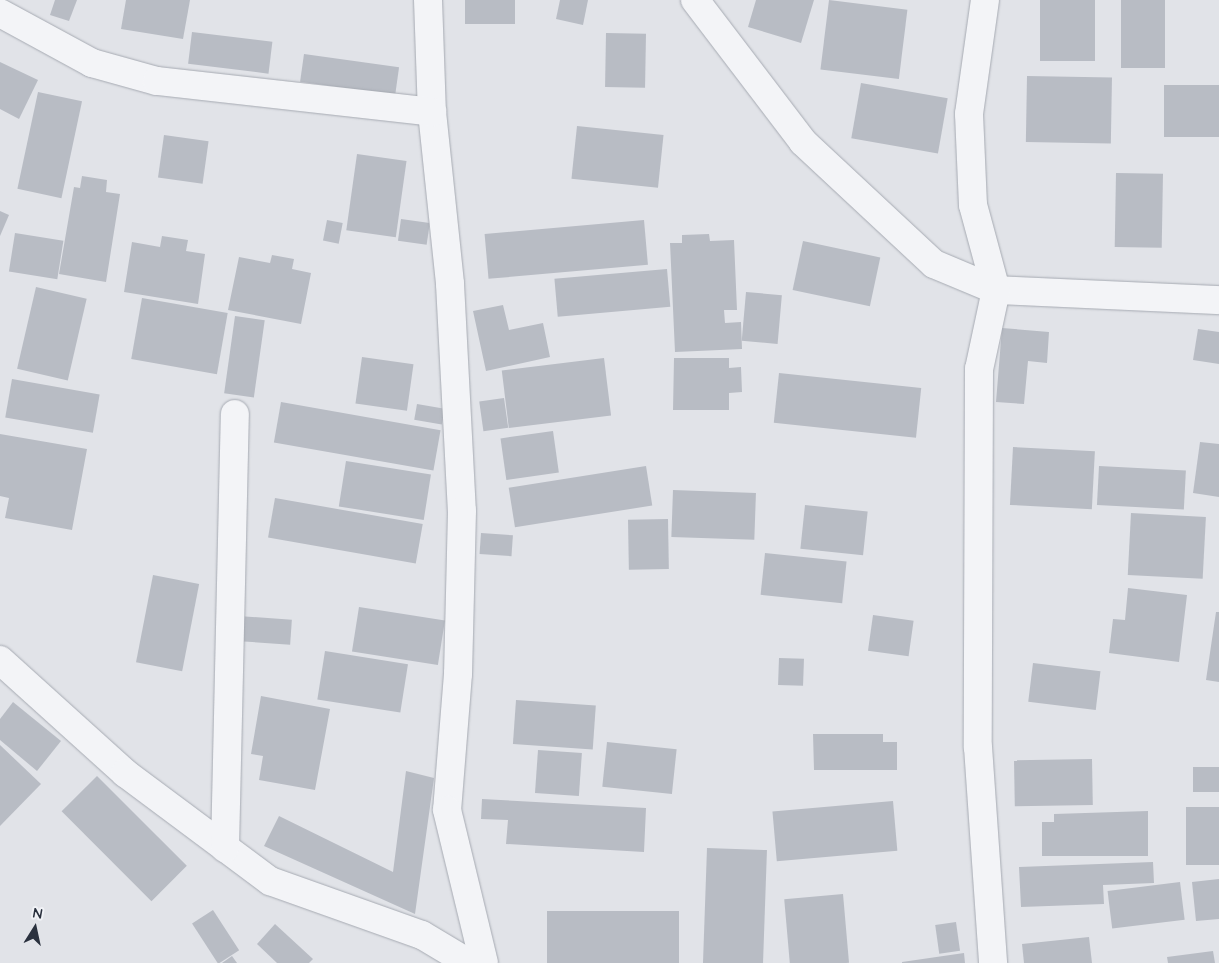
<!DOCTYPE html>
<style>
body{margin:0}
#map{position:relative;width:1219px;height:963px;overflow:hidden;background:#e1e3e8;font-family:Quicksand,sans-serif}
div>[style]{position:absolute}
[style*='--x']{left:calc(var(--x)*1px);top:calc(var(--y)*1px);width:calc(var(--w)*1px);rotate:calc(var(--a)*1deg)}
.building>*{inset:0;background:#b8bcc4;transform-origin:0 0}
.roads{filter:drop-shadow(0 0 1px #a6aab2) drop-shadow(0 0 1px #a6aab2)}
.street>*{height:28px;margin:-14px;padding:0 14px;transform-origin:14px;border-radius:14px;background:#f3f4f7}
span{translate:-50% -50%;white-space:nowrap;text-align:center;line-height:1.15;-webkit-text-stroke:5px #f0f2f6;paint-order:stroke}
.north{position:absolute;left:10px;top:903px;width:50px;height:50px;-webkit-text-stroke:4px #f0f2f6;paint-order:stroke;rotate:10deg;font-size:14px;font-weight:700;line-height:20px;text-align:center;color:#2a313e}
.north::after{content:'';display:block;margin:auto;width:18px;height:22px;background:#2a313e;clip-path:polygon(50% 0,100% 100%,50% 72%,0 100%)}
</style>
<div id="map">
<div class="building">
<i style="clip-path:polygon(55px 0,77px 0,69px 21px,50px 15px)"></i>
<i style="clip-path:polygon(126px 0,190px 0,183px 39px,121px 29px)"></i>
<i style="left:465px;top:0;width:50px;height:24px"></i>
<i style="clip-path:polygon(560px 0,588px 0,583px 25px,556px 19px)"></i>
<i style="clip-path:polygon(756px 0,814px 0,801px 43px,748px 27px)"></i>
<i style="left:829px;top:0;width:79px;height:70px;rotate:7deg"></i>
<i style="left:1040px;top:0;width:55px;height:61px"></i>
<i style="left:1121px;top:0;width:44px;height:68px"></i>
<i style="left:192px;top:32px;width:81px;height:32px;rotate:7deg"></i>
<i style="left:606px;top:33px;width:40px;height:54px;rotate:1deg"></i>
<i style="left:304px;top:54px;width:96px;height:28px;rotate:8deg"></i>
<i style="clip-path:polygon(0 62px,38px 80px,19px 119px,0 109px)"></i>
<i style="left:1027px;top:76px;width:85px;height:66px;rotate:1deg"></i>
<i style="left:861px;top:83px;width:88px;height:56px;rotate:10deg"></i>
<i style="left:1219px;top:85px;width:52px;height:55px;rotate:90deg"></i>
<i style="left:38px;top:92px;width:45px;height:99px;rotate:12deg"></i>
<i style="left:577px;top:126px;width:87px;height:53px;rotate:6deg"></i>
<i style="left:164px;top:135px;width:45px;height:43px;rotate:8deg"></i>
<i style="left:357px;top:154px;width:50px;height:77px;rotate:8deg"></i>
<i style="left:1116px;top:173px;width:47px;height:74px;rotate:1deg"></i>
<i style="clip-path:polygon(82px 176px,107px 180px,106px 192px,120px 194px,106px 282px,59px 274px,74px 187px,80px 188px)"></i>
<i style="clip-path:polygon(0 211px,9px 215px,0 236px)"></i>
<i style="left:401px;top:219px;width:29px;height:22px;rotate:8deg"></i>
<i style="left:327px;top:220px;width:16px;height:21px;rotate:11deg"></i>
<i style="left:644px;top:220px;width:45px;height:160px;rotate:85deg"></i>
<i style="left:15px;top:233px;width:49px;height:39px;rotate:9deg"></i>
<i style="clip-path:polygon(709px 234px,710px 241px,734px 240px,737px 310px,724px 310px,725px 323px,741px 322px,742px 349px,675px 352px,670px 243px,682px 243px,682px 235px)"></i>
<i style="clip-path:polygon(162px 236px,188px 240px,186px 251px,205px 254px,198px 304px,124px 292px,132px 242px,160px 247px)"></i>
<i style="left:803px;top:241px;width:79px;height:50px;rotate:12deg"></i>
<i style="clip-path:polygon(272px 255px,294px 259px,292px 269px,311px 273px,301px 324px,228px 310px,239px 257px,270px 263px)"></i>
<i style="left:667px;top:269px;width:38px;height:113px;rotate:85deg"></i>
<i style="left:36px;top:287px;width:52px;height:84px;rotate:13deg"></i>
<i style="left:746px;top:292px;width:36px;height:49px;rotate:5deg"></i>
<i style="left:142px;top:298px;width:87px;height:62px;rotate:10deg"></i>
<i style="clip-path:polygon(503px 305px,509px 330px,543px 323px,550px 357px,486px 371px,473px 311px)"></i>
<i style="left:235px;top:316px;width:30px;height:78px;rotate:8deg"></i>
<i style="clip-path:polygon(1002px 328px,1049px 332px,1047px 363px,1028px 361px,1024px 404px,996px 402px)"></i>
<i style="clip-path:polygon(1198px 329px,1219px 332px,1219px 364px,1193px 360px)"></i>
<i style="left:362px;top:357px;width:52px;height:47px;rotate:8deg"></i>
<i style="left:604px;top:358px;width:58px;height:103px;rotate:83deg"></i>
<i style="clip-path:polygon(674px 358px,729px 358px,729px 368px,741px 367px,742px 392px,729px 393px,729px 410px,673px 410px)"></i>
<i style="left:779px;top:373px;width:143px;height:50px;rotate:6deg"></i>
<i style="left:12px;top:379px;width:89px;height:39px;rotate:10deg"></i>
<i style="left:504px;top:398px;width:30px;height:25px;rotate:82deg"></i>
<i style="left:281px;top:402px;width:162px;height:41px;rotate:10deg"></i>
<i style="left:417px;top:404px;width:28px;height:16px;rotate:10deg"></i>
<i style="left:553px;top:431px;width:42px;height:53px;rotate:82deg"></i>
<i style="clip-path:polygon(0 434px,87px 449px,72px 530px,5px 518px,9px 498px,0 496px)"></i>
<i style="clip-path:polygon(1200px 442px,1219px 444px,1219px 497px,1193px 493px)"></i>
<i style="left:1013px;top:447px;width:82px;height:58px;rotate:3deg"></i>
<i style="left:346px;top:461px;width:86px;height:46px;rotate:9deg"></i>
<i style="left:646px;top:466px;width:40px;height:139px;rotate:81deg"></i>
<i style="left:1099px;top:466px;width:87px;height:39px;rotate:3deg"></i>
<i style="left:673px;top:490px;width:83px;height:47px;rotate:2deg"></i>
<i style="left:275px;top:498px;width:150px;height:40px;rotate:10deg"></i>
<i style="left:805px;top:505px;width:63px;height:44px;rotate:6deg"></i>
<i style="left:1131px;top:513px;width:75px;height:62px;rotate:3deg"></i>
<i style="left:668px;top:519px;width:50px;height:40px;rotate:89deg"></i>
<i style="left:481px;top:533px;width:32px;height:21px;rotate:4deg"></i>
<i style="left:765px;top:553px;width:82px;height:42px;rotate:6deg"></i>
<i style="left:153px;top:575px;width:47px;height:89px;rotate:11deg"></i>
<i style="clip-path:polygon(1128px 588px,1187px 595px,1179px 662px,1109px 653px,1113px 619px,1125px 620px)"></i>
<i style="left:359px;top:607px;width:87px;height:45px;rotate:9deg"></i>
<i style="clip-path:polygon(1216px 612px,1219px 612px,1219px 682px,1206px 680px)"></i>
<i style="left:873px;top:615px;width:41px;height:36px;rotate:8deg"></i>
<i style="left:238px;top:616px;width:54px;height:25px;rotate:4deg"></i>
<i style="left:325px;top:651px;width:84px;height:49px;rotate:9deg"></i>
<i style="left:779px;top:658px;width:25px;height:27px;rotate:2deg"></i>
<i style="left:1033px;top:663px;width:68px;height:39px;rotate:7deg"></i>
<i style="clip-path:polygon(261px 696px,330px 709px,315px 790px,259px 780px,263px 756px,251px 754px)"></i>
<i style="left:516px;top:700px;width:80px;height:44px;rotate:4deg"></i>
<i style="clip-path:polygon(13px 702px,61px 741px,37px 771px,0 740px,0 719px)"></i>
<i style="clip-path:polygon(813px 734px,883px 734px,883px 742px,897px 742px,897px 770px,814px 770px)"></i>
<i style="left:607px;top:742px;width:70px;height:45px;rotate:6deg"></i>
<i style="clip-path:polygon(0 745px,41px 784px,0 826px)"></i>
<i style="left:538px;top:750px;width:44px;height:43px;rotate:4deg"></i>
<i style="left:1092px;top:759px;width:46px;height:78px;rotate:89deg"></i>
<i style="left:1193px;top:767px;width:26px;height:25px"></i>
<i style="clip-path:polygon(406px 771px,434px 778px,415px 914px,264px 846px,279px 816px,393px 872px)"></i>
<i style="left:97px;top:776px;width:127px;height:50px;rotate:45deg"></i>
<i style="clip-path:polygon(482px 799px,646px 808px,644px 852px,506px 844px,508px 820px,481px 819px)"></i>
<i style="left:893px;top:801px;width:50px;height:121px;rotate:85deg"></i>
<i style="left:1219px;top:807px;width:58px;height:33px;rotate:90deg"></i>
<i style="clip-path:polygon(1148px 811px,1148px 856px,1042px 856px,1042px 822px,1054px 822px,1054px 814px)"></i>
<i style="left:707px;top:848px;width:60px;height:115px;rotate:2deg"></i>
<i style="clip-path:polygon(1153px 862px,1154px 883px,1103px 885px,1104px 904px,1021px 907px,1019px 867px)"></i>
<i style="clip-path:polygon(1219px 879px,1219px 919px,1196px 921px,1192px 882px)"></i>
<i style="left:1180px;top:882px;width:38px;height:73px;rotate:83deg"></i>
<i style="left:843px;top:894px;width:69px;height:59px;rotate:85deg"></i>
<i style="left:213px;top:910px;width:48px;height:25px;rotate:57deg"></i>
<i style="left:547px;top:911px;width:132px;height:52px"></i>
<i style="left:956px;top:922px;width:29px;height:21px;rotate:82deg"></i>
<i style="clip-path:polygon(275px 924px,313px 959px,309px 963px,277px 963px,257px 944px)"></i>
<i style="clip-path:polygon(1089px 937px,1092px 963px,1024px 963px,1022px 944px)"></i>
<i style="clip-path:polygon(1213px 951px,1215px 963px,1168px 963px,1167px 957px)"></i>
<i style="clip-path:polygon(964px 953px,965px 963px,902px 963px,902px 962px)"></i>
<i style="clip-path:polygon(232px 956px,237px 963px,222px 963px)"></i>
</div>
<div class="roads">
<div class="street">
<i style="--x:428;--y:0;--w:112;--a:88"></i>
<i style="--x:432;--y:112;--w:173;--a:84"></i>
<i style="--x:450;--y:284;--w:227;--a:87"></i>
<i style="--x:462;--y:511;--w:163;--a:91.4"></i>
<i style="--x:458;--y:674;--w:136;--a:94.6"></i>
<i style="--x:447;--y:810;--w:157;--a:76.4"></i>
<i style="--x:695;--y:0;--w:178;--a:52.7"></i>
<i style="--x:803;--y:142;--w:179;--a:43"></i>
<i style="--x:934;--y:264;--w:67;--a:22.8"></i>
<i style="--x:996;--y:290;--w:223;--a:2.6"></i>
<i style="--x:985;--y:0;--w:115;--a:98"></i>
<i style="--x:969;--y:114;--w:91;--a:87.5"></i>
<i style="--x:973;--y:205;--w:88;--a:74.9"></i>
<i style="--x:996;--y:290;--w:81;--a:102.1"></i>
<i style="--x:979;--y:369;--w:378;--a:90.2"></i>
<i style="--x:978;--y:747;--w:217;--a:86"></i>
<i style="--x:0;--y:13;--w:105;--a:28.5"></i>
<i style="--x:92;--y:63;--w:67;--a:15.5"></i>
<i style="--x:157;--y:81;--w:277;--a:6.4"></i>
<i style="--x:0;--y:660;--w:169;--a:42.1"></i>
<i style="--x:125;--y:773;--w:181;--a:36.7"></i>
<i style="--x:270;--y:881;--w:161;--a:19.6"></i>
<i style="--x:422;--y:935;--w:55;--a:30.8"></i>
<i style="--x:225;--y:848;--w:434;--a:-88.7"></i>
</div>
</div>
<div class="north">N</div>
</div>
